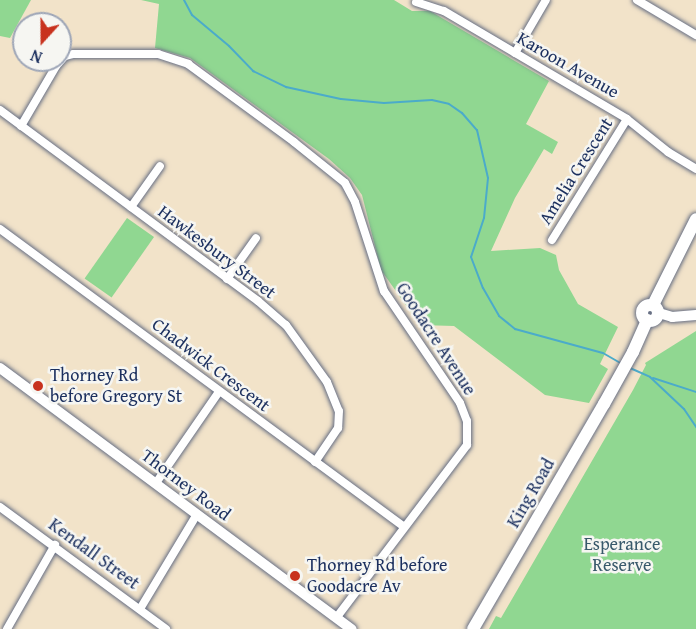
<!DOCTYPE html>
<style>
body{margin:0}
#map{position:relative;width:696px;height:629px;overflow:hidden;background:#f2e3c9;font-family:"Gentium Book Plus",serif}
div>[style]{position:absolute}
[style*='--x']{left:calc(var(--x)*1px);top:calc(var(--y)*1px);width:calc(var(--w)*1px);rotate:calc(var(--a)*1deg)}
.green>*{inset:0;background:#90d791;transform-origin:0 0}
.stream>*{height:2px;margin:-1px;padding:0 1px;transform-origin:1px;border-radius:1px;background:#4babca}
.roads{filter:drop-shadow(0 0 2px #666e83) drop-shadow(0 0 2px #666e83)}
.minor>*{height:8px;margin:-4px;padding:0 4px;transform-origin:4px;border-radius:4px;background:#fff}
.tertiary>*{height:10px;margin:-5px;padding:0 5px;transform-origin:5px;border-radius:5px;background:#fff}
.secondary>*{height:12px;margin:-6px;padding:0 6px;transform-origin:6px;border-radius:6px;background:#fff}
.secondary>.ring{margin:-6px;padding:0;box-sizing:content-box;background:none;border:12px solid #fff;border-radius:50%}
.dots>*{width:16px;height:16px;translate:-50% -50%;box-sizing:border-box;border:3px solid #f6f6f2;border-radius:50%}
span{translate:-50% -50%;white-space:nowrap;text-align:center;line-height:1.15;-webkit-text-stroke:5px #f6f6f2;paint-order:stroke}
.street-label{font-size:18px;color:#1b2f5e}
.poi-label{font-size:18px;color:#1b2f5e}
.left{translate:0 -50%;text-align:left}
.park-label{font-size:18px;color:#38596b}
.north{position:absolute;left:12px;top:12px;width:60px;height:60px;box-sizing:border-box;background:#f6f6f2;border:2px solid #9ea6b7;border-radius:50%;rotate:201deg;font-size:16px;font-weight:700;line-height:24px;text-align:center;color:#1b2f5e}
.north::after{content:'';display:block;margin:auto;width:21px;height:27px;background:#c8321e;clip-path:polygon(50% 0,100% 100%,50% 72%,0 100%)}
</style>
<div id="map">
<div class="green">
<i style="clip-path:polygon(0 0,31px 0,10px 38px,0 36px)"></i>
<i style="clip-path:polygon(141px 0,394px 0,412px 11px,430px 11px,549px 81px,526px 124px,558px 142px,552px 154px,544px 149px,515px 198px,491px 251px,540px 248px,556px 255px,559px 270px,578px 304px,618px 327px,600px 364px,608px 369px,589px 403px,545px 395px,454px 326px,420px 325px,381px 270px,362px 195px,350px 178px,329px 159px,190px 58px,155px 48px,159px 4px)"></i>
<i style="left:127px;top:218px;width:33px;height:74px;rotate:35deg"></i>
<i style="clip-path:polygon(696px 331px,696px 629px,489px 629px,496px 616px,501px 618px,633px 390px,646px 365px,645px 363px)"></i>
</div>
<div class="stream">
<i style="--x:184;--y:0;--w:17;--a:62"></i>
<i style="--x:192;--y:15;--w:48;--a:40"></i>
<i style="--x:229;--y:46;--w:35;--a:46"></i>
<i style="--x:253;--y:71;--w:37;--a:26"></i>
<i style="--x:286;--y:87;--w:56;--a:12.3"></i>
<i style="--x:341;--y:99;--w:43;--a:5.3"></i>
<i style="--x:384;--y:103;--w:48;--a:-3.6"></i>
<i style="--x:432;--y:100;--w:17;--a:13"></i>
<i style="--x:449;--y:104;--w:16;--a:35"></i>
<i style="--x:462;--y:113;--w:23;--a:49"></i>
<i style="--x:477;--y:130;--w:49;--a:77.1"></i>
<i style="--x:488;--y:178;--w:40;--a:95.7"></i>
<i style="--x:484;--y:218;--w:41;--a:108.4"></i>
<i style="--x:471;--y:257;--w:33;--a:69"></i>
<i style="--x:483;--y:288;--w:32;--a:60"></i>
<i style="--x:499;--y:316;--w:21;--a:39"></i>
<i style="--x:515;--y:329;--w:91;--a:15.3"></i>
<i style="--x:603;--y:353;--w:22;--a:30"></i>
<i style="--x:630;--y:368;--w:22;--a:24"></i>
<i style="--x:650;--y:377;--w:47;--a:43.3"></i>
<i style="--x:684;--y:409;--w:22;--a:56"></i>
<i style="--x:653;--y:378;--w:45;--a:18"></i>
</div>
<div class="roads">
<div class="minor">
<i style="--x:637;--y:0;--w:69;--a:30.7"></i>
<i style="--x:416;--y:2;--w:29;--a:18"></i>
<i style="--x:444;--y:11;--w:212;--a:30.5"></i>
<i style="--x:627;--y:119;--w:53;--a:38.8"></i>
<i style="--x:668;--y:152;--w:33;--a:31"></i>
<i style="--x:515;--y:53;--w:61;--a:-59.7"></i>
<i style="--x:0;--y:110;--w:321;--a:36.5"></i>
<i style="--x:258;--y:301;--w:37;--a:41"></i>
<i style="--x:286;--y:325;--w:70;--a:54.3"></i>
<i style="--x:327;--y:382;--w:31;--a:68"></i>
<i style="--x:339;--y:411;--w:17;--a:93"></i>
<i style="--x:338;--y:428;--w:41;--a:124.1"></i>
<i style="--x:21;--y:126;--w:69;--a:-59.7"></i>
<i style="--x:56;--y:66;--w:13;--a:-48"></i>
<i style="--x:65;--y:56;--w:9;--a:-13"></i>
<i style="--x:74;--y:54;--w:84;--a:0"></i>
<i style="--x:158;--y:54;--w:32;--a:18"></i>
<i style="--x:188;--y:64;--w:132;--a:36.3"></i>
<i style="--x:294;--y:142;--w:65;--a:38.8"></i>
<i style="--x:345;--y:183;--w:21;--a:62"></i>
<i style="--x:355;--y:202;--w:94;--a:72"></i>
<i style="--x:384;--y:291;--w:135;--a:55.8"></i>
<i style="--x:460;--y:403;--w:19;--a:69"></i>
<i style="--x:467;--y:421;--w:24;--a:90"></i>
<i style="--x:467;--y:445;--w:216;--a:127.1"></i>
<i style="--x:131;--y:207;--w:50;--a:-54.7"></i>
<i style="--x:0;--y:229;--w:501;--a:36.39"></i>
<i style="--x:552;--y:240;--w:142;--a:-58.2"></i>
<i style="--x:227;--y:279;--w:50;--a:-54.7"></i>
<i style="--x:156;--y:483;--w:109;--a:-55.4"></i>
<i style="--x:0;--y:507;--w:206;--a:36.3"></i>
<i style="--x:140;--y:609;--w:111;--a:-59"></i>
<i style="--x:7;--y:629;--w:97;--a:-60.3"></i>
</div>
<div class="tertiary">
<i style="--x:659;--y:313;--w:14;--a:17"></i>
<i style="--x:672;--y:317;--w:24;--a:-5"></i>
<i style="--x:0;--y:368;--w:438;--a:36.6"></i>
</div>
<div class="secondary">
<i class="ring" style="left:642px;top:305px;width:4px;height:4px"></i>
<i style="--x:653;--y:305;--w:96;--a:-63.4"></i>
<i style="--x:473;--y:629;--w:260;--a:-59.8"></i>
<i style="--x:604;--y:404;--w:60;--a:-60.9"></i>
<i style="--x:633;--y:352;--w:35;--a:-66"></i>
</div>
</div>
<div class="dots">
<i style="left:38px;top:386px;background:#c8321e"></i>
<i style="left:295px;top:576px;background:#c8321e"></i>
</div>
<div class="street-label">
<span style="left:568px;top:65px;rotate:30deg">Karoon Avenue</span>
<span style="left:576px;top:171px;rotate:-58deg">Amelia Crescent</span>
<span style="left:217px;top:252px;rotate:37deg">Hawkesbury Street</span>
<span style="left:436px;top:339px;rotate:57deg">Goodacre Avenue</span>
<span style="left:211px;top:365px;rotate:37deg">Chadwick Crescent</span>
<span style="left:186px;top:485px;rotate:37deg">Thorney Road</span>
<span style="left:531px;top:493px;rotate:-60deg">King Road</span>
<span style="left:94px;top:554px;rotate:36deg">Kendall Street</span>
</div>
<div class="poi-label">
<span class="left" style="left:50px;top:386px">Thorney Rd<br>before Gregory St</span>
<span class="left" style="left:307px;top:576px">Thorney Rd before<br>Goodacre Av</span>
</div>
<div class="park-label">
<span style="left:622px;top:555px">Esperance<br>Reserve</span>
</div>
<div class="north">N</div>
</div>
